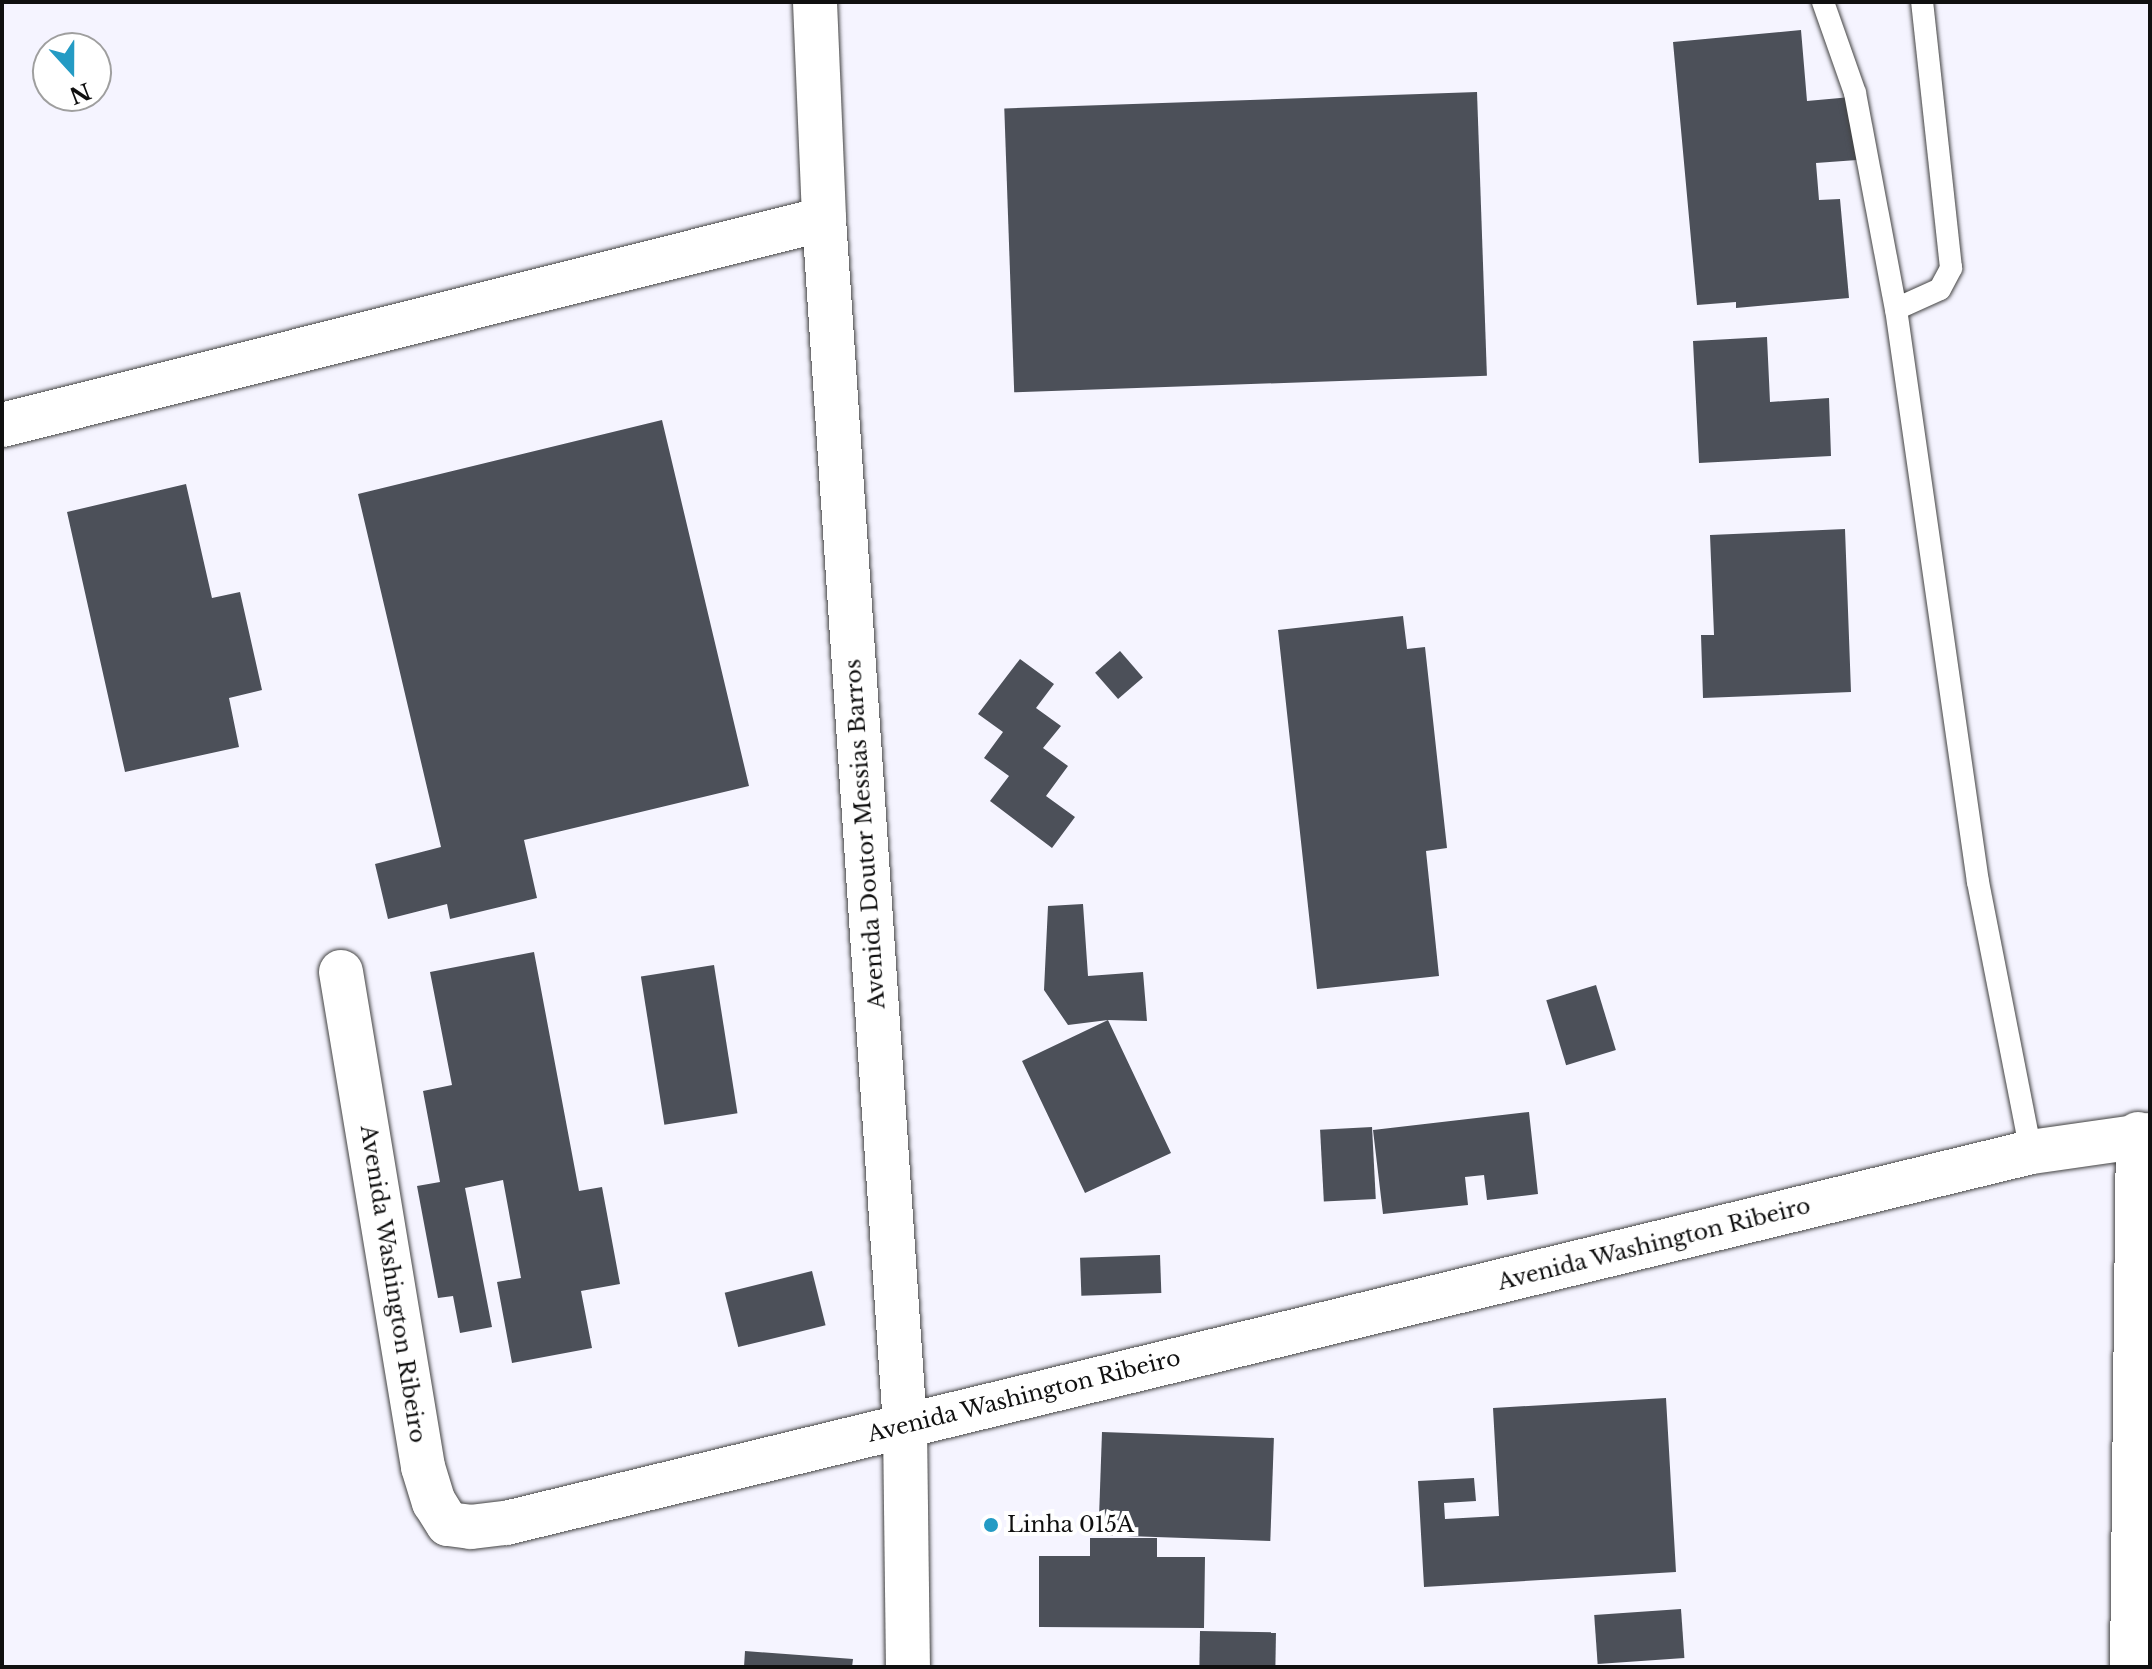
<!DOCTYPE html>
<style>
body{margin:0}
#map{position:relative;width:2152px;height:1669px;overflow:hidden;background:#f5f4ff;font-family:"Libre Baskerville",serif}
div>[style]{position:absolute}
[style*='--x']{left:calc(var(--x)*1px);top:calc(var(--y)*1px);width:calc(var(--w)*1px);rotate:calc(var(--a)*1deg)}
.building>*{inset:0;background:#4c5059;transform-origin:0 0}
.roads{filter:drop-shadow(0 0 2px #434343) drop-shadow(0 0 2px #434343)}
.service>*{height:22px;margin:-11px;padding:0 11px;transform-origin:11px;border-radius:11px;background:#fff}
.minor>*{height:44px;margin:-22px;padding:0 22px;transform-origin:22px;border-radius:22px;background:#fff}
.tertiary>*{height:44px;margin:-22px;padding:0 22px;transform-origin:22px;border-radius:22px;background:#fff}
.dots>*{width:22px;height:22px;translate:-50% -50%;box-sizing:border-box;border:4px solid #fff;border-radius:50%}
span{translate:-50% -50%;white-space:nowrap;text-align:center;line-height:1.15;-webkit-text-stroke:8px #fff;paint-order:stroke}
.street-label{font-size:22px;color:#101010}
.poi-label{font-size:22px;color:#101010}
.left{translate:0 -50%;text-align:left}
.frame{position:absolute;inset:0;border:4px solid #101010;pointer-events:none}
.north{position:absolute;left:32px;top:32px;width:80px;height:80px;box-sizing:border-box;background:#fff;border:2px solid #9f9f9f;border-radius:50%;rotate:159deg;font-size:22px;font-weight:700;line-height:32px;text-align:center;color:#101010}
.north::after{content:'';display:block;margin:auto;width:28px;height:36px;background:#249bc4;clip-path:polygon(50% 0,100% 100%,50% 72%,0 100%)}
</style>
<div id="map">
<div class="building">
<i style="clip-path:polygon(1801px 30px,1807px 101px,1851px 97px,1857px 160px,1816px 163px,1819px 200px,1840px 199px,1849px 298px,1736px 308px,1736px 302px,1697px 305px,1673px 42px)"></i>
<i style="left:1477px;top:92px;width:284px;height:473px;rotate:88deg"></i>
<i style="clip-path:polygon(1767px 337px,1770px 402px,1829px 398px,1831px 456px,1699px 463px,1693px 341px)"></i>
<i style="clip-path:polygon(662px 420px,749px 786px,524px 840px,537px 898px,450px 919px,447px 904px,388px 919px,375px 864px,441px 847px,358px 494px)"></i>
<i style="clip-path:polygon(186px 484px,212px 598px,240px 592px,262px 690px,229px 698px,239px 747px,125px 772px,67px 512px)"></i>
<i style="clip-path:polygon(1845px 529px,1851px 692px,1703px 698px,1701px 635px,1714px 635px,1710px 535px)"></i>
<i style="clip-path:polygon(1403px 616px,1407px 649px,1425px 647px,1447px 848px,1426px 851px,1439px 976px,1317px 989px,1278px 630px)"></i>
<i style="left:1120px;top:651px;width:35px;height:33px;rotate:49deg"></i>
<i style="clip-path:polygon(1020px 659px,1054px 684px,1036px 708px,1061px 726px,1043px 748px,1068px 766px,1046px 796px,1075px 817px,1052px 848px,990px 801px,1009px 776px,984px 758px,1003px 732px,978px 714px)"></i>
<i style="clip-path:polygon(1083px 904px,1088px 976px,1143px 972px,1147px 1021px,1108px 1020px,1171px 1153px,1085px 1193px,1022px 1061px,1108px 1020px,1068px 1025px,1044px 990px,1048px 906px)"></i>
<i style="clip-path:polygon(534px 952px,579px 1191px,602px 1187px,620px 1284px,581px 1291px,592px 1348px,512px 1363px,497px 1282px,521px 1278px,503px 1180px,465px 1188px,492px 1327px,460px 1333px,453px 1296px,438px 1298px,417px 1186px,440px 1182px,423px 1091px,452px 1085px,430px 972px)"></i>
<i style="left:714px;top:965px;width:150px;height:74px;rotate:81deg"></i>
<i style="left:1596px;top:985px;width:68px;height:52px;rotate:73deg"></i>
<i style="clip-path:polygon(1529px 1112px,1538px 1194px,1487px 1200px,1484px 1175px,1465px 1177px,1468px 1205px,1383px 1214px,1373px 1130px)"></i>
<i style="left:1372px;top:1127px;width:72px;height:52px;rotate:87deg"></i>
<i style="left:1160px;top:1255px;width:38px;height:80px;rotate:88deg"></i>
<i style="left:812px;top:1271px;width:56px;height:90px;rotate:76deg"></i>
<i style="clip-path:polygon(1666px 1398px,1676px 1572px,1424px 1587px,1418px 1481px,1474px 1478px,1476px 1501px,1444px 1503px,1445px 1519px,1499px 1516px,1493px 1408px)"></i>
<i style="left:1102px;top:1432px;width:172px;height:103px;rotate:2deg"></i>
<i style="clip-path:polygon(1090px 1538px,1157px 1538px,1157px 1557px,1205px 1557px,1204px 1628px,1039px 1627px,1039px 1556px,1090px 1556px)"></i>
<i style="left:1681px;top:1609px;width:49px;height:87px;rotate:86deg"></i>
<i style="left:1200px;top:1631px;width:76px;height:36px;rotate:1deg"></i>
<i style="clip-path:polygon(745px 1651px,853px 1659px,852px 1667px,744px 1667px)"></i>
</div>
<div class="roads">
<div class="service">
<i style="--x:1823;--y:2;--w:96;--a:70.6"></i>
<i style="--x:1855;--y:93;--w:220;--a:79.3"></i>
<i style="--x:1896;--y:309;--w:579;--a:81.86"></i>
<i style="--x:1978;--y:882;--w:275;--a:78.9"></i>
<i style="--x:1896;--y:309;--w:48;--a:-24.4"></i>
<i style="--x:1940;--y:289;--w:24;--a:-62"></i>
<i style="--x:1951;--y:268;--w:268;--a:-96.2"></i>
</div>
<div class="minor">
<i style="--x:2;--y:425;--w:847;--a:-14.07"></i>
</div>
<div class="tertiary">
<i style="--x:815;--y:2;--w:217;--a:87.6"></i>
<i style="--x:824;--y:219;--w:1209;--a:86.16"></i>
<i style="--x:905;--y:1425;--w:242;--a:89.3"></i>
<i style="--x:341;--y:972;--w:502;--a:80.59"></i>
<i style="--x:423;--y:1467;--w:37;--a:73"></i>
<i style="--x:434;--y:1502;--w:26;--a:58"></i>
<i style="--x:448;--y:1524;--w:23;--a:7"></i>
<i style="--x:471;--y:1527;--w:35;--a:-7"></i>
<i style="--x:506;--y:1523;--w:1569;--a:-13.67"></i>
<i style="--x:2031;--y:1152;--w:120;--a:-8.1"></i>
<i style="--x:2132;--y:1667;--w:533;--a:-89.36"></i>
</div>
</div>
<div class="dots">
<i style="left:991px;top:1525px;background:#249bc4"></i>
</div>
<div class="street-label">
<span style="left:865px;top:834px;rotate:-94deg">Avenida Doutor Messias Barros</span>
<span style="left:1654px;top:1244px;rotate:-14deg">Avenida Washington Ribeiro</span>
<span style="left:393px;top:1284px;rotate:81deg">Avenida Washington Ribeiro</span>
<span style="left:1024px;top:1396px;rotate:-14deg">Avenida Washington Ribeiro</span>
</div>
<div class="poi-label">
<span class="left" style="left:1007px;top:1525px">Linha 015A</span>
</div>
<div class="frame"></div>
<div class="north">N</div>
</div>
